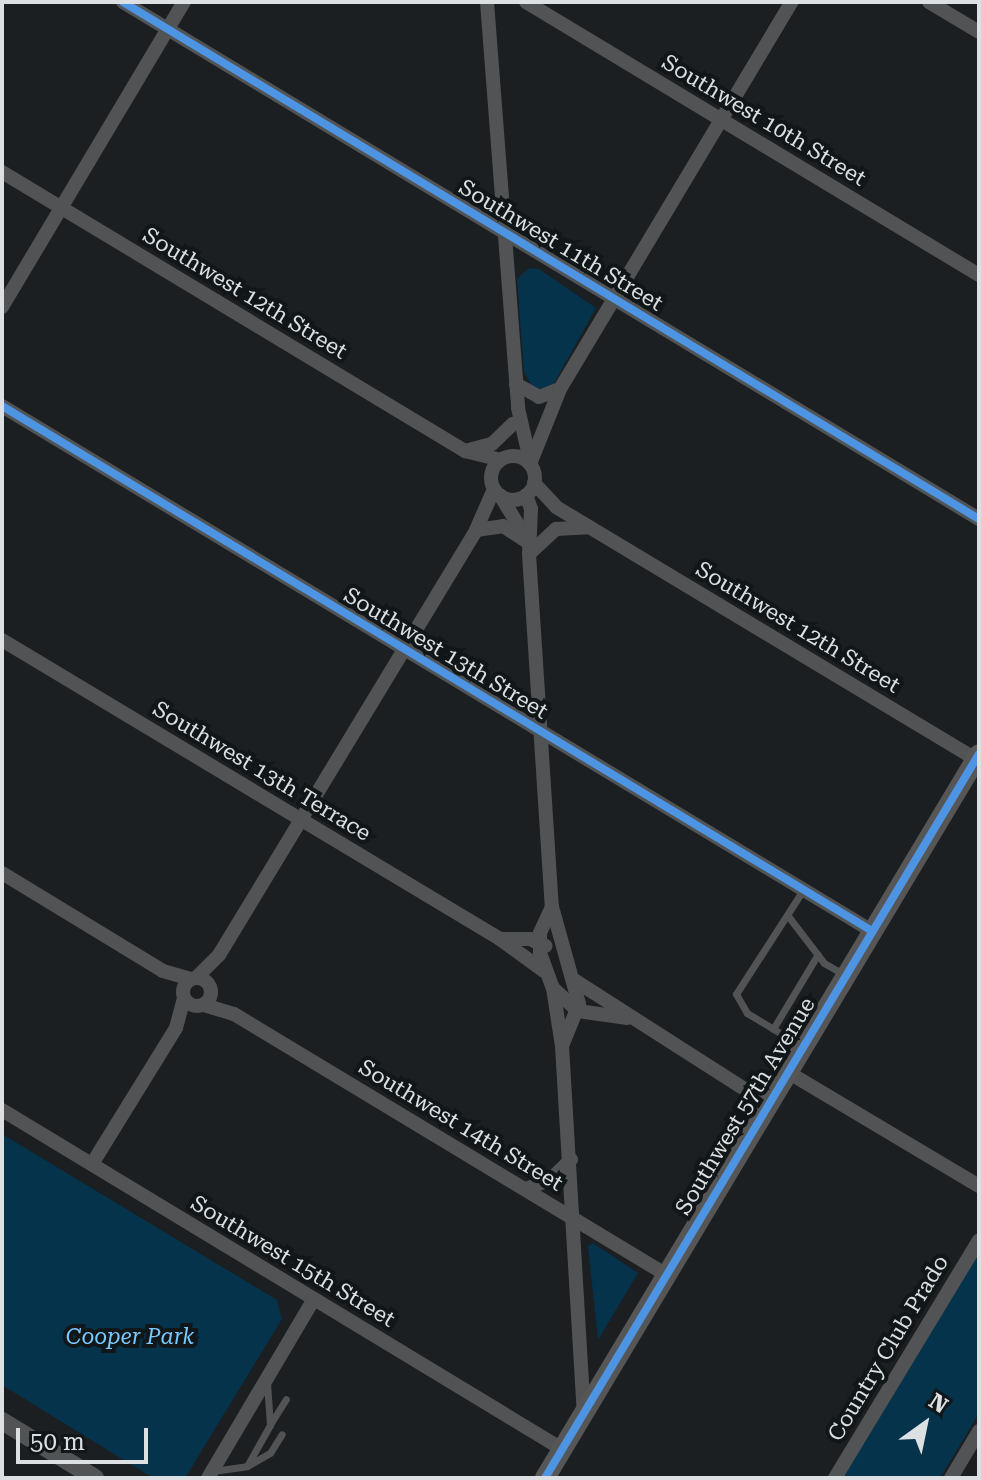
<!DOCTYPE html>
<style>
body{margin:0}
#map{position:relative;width:981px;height:1480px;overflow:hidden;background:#1c1f21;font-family:"Roboto Serif",serif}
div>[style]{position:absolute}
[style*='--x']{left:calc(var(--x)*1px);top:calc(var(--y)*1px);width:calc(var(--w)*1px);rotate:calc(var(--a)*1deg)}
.green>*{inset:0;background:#04334b}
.service>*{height:7px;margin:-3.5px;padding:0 3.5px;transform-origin:3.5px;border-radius:3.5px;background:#525354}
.minor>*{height:14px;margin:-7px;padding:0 7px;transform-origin:7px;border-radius:7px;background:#525354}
.minor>.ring{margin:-7px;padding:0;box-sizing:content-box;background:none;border:14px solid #525354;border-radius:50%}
.tertiary>*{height:18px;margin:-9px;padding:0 9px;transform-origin:9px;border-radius:9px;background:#525354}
.secondary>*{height:20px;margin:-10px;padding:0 10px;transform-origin:10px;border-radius:10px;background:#565657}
.cycleway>*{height:8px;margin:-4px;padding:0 4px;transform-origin:4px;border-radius:4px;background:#4d94e3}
span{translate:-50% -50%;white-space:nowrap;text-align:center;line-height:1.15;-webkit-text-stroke:8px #111619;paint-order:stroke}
.street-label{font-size:22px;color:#dce0e2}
.park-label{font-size:22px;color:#77c9fe;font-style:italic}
.frame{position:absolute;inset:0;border:4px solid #dce0e2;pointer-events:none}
.north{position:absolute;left:885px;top:1384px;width:80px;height:80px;-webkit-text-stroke:6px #111619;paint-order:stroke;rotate:33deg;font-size:22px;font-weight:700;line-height:32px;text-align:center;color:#dce0e2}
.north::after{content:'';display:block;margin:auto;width:28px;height:36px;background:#dce0e2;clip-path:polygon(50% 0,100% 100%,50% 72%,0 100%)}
.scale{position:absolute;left:16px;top:1428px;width:132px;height:36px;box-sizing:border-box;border:4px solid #dce0e2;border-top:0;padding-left:10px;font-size:24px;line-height:28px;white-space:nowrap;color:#dce0e2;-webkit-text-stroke:6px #111619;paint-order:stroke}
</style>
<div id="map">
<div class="green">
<i style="clip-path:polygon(529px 268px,539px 269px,596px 308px,553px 385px,544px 389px,533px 388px,524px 372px,517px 279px)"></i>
<i style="clip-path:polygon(2px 1134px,277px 1300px,282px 1319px,185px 1478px,153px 1478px,2px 1385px)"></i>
<i style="clip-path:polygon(593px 1243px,638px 1273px,598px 1340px,588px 1246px)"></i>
<i style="clip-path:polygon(979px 1253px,979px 1413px,940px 1478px,843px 1478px)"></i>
</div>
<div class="service">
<i style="--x:788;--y:916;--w:59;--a:52.5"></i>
<i style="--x:824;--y:963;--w:22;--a:30"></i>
<i style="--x:773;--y:1029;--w:87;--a:-59"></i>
<i style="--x:800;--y:1045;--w:62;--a:-148.9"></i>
<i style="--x:747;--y:1013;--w:22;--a:-120"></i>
<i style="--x:736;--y:994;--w:124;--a:-57.2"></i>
<i style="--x:271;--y:1423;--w:28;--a:-58"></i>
<i style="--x:249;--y:1465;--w:24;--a:-30"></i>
<i style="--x:270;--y:1453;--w:22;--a:-58"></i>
<i style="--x:213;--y:1471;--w:34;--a:-8"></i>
<i style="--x:247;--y:1466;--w:47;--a:-60.7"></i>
<i style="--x:270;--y:1425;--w:42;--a:-94.1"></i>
</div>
<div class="minor">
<i style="--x:123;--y:2;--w:1000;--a:31.13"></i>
<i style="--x:487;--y:2;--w:407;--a:85.6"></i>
<i style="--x:518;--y:408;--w:49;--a:77.1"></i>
<i style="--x:526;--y:2;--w:529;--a:31.08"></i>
<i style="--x:929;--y:2;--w:58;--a:31"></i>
<i style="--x:2;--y:172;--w:541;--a:31.07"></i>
<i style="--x:465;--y:451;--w:36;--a:14"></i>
<i style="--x:2;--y:307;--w:355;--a:-59.2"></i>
<i style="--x:516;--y:384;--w:26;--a:29"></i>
<i style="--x:539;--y:397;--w:22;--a:-21"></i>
<i style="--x:2;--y:406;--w:1016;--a:31.11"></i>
<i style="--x:465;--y:451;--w:28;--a:-15"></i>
<i style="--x:492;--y:444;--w:29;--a:-44"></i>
<i class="ring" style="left:491px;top:456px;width:30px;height:30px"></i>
<i style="--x:530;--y:464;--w:81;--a:-68.2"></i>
<i style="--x:560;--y:389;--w:451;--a:-59.1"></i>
<i style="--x:534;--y:483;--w:33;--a:47"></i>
<i style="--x:556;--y:507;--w:490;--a:31"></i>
<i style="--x:500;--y:495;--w:50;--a:58.8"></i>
<i style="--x:526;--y:495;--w:15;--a:70"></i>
<i style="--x:531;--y:509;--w:45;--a:92.5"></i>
<i style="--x:529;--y:554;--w:354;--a:86.3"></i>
<i style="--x:552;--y:907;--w:101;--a:74.4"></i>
<i style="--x:579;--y:1004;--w:45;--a:112"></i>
<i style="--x:476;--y:530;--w:27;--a:-8"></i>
<i style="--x:503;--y:526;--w:30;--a:33"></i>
<i style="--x:529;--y:554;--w:37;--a:-43"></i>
<i style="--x:556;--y:529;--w:33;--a:-3"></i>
<i style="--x:2;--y:640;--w:581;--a:30.98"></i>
<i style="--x:500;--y:939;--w:54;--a:36"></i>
<i style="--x:2;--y:873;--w:188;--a:31.3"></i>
<i style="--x:163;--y:971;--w:29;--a:16"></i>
<i style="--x:552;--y:907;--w:29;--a:115"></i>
<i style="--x:540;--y:933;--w:20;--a:90"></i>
<i style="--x:540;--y:953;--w:37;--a:70"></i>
<i style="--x:553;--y:988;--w:59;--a:81.2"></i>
<i style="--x:562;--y:1046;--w:366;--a:86.6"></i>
<i style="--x:500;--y:939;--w:30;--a:0"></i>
<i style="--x:530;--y:939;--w:17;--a:24"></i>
<i class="ring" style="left:183px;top:978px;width:14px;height:14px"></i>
<i style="--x:196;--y:978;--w:33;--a:-45"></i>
<i style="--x:219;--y:955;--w:497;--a:-58.8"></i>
<i style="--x:476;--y:530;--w:45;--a:-66.3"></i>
<i style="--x:574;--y:980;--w:228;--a:32.6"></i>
<i style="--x:553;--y:988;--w:34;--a:43"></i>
<i style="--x:578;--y:1011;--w:50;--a:8"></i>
<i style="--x:204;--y:1005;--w:31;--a:17"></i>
<i style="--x:234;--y:1014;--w:503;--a:31.1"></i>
<i style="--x:786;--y:1071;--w:225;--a:30.8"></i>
<i style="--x:2;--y:1110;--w:655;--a:31.19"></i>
<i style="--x:92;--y:1164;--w:160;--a:-58.3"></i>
<i style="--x:176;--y:1028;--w:30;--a:-75"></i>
<i style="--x:526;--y:1189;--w:27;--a:-22"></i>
<i style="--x:551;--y:1179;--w:28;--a:-44"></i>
<i style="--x:208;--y:1478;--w:208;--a:-59.4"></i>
<i style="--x:835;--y:1478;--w:278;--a:-58.8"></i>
<i style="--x:951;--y:1478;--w:55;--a:-59.2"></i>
</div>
<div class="tertiary">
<i style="--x:2;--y:1421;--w:109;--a:31.5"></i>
</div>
<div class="secondary">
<i style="--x:545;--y:1478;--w:844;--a:-59.06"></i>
</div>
<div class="cycleway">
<i style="--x:123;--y:2;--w:1000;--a:31.13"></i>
<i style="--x:2;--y:406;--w:1016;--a:31.11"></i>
<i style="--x:545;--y:1478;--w:844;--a:-59.06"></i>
</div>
<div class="street-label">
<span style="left:764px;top:120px;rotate:31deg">Southwest 10th Street</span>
<span style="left:561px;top:245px;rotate:31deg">Southwest 11th Street</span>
<span style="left:245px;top:293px;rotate:31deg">Southwest 12th Street</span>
<span style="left:798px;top:627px;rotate:31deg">Southwest 12th Street</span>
<span style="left:446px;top:653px;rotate:31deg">Southwest 13th Street</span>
<span style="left:262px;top:771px;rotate:31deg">Southwest 13th Terrace</span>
<span style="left:745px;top:1106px;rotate:-59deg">Southwest 57th Avenue</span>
<span style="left:461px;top:1125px;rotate:31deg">Southwest 14th Street</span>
<span style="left:293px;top:1261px;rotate:31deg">Southwest 15th Street</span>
<span style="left:888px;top:1348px;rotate:-59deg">Country Club Prado</span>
</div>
<div class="park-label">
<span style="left:130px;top:1337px">Cooper Park</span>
</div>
<div class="frame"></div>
<div class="north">N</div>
<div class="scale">50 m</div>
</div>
